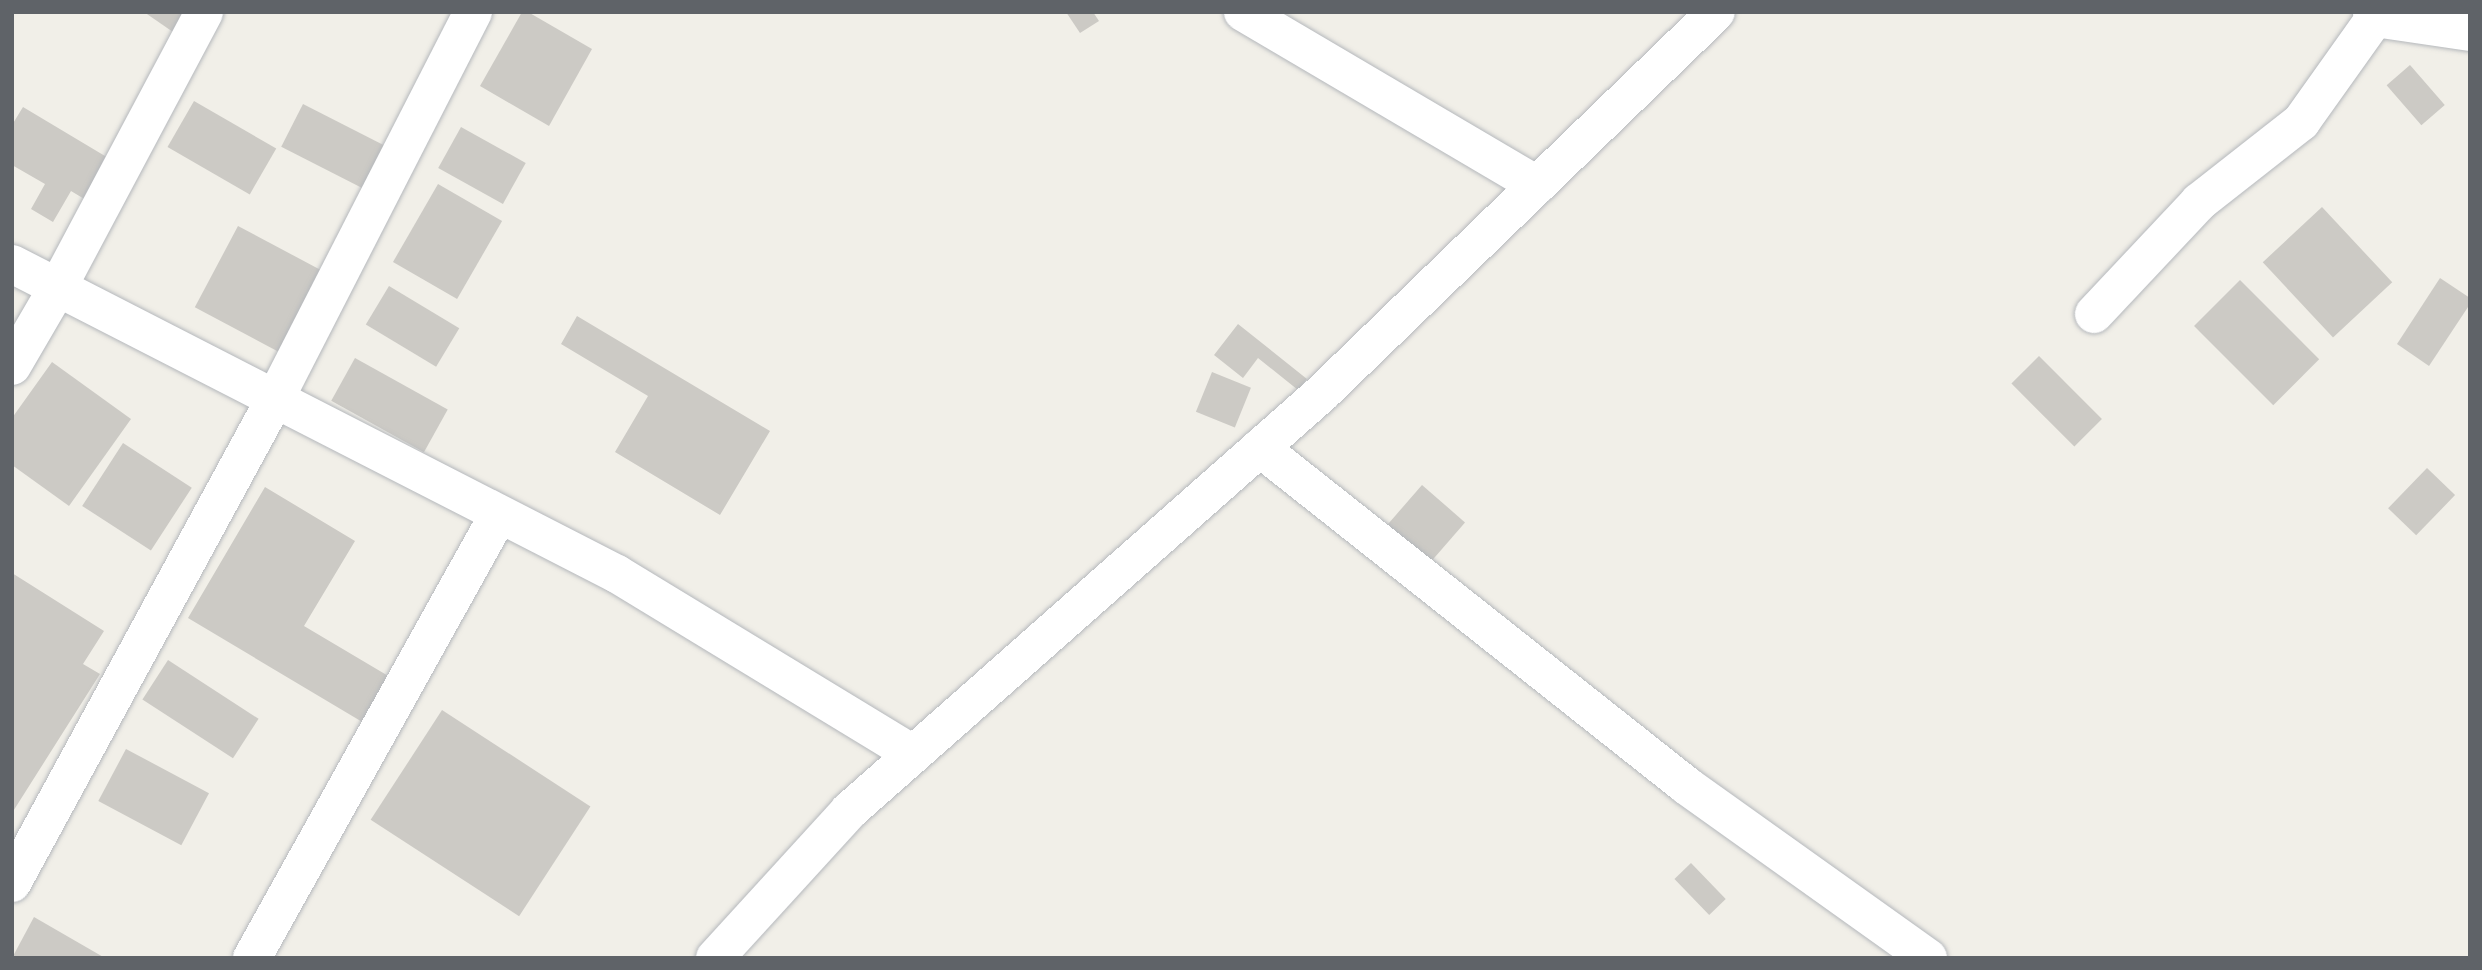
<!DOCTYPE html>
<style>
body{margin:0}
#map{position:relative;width:2482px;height:970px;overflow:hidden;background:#f1efe8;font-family:"Fira Sans Condensed",sans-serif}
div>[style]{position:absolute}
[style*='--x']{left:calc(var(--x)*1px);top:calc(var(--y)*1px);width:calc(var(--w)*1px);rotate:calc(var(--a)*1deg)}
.building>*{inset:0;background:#cccac5;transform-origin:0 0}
.roads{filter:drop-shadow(0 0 2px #b5b8bc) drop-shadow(0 0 2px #b5b8bc)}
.minor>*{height:38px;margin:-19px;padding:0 19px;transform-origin:19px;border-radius:19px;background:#fff}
span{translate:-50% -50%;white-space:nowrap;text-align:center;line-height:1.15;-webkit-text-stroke:6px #fff;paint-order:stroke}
.frame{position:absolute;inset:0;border:14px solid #5f6368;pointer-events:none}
</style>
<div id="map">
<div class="building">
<i style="clip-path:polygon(144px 12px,186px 12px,173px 32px)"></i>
<i style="clip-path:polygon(522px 12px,528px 12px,592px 49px,549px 126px,480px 86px)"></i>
<i style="clip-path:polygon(1066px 12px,1093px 12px,1099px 21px,1080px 33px)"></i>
<i style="left:2410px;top:65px;width:53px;height:31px;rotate:49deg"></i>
<i style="left:194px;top:101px;width:95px;height:53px;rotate:30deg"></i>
<i style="left:303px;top:104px;width:98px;height:48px;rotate:27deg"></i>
<i style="clip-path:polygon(23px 107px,110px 159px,86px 200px,71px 191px,53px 222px,31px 209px,45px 184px,12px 165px,12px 125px)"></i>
<i style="left:461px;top:127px;width:74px;height:47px;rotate:29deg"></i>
<i style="left:438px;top:184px;width:74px;height:90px;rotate:30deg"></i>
<i style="left:2322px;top:207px;width:103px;height:81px;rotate:47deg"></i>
<i style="left:238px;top:226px;width:99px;height:92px;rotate:28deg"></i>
<i style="clip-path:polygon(2440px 278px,2470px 298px,2470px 304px,2429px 366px,2397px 344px)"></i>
<i style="left:2240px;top:280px;width:112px;height:65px;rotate:45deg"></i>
<i style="left:389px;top:286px;width:82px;height:45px;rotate:31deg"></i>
<i style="clip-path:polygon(577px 316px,770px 431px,720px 515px,615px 452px,648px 396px,561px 344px)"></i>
<i style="clip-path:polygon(1238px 324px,1307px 379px,1298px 390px,1258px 358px,1243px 378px,1214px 355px)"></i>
<i style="left:2039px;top:356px;width:89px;height:39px;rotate:45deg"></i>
<i style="left:355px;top:358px;width:106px;height:49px;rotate:29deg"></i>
<i style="clip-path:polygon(52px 362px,131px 419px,69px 506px,12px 465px,12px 418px)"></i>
<i style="left:1212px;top:372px;width:42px;height:43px;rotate:22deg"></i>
<i style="left:123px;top:443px;width:82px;height:75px;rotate:33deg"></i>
<i style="left:2427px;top:468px;width:39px;height:56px;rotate:44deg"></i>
<i style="left:1422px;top:485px;width:57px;height:54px;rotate:41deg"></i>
<i style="clip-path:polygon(265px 487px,355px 541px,304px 626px,390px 677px,364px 723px,188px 618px)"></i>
<i style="clip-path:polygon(12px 573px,104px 631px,83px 664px,100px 674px,12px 813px)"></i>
<i style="left:168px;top:660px;width:108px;height:47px;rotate:33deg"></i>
<i style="left:442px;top:710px;width:177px;height:131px;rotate:33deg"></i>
<i style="left:126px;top:749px;width:94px;height:59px;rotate:28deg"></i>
<i style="left:1691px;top:863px;width:50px;height:23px;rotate:46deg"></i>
<i style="clip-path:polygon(34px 917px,105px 958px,12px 958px)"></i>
</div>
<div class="roads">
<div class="minor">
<i style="--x:1243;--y:12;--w:341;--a:30.5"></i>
<i style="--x:2375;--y:18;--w:96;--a:8.4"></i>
<i style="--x:12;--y:264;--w:680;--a:27.13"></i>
<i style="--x:617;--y:574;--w:346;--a:31.3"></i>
<i style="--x:2094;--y:314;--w:154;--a:-46.8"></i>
<i style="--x:2199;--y:202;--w:130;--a:-38.1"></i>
<i style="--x:2301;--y:122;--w:128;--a:-54.6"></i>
<i style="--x:2375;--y:18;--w:7;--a:-117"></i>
<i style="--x:12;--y:366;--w:91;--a:-59.8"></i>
<i style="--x:58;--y:287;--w:311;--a:-62"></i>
<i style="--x:1260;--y:448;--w:545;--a:38.36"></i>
<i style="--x:1687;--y:786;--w:296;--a:35.5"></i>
<i style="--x:12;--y:883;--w:551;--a:-61.48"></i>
<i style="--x:275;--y:399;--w:435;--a:-62.9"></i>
<i style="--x:252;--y:958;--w:508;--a:-60.91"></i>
<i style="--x:715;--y:958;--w:199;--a:-47.6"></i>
<i style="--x:849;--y:811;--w:630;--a:-41.46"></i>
<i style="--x:1321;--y:394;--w:549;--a:-44.04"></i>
</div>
</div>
<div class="frame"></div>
</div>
